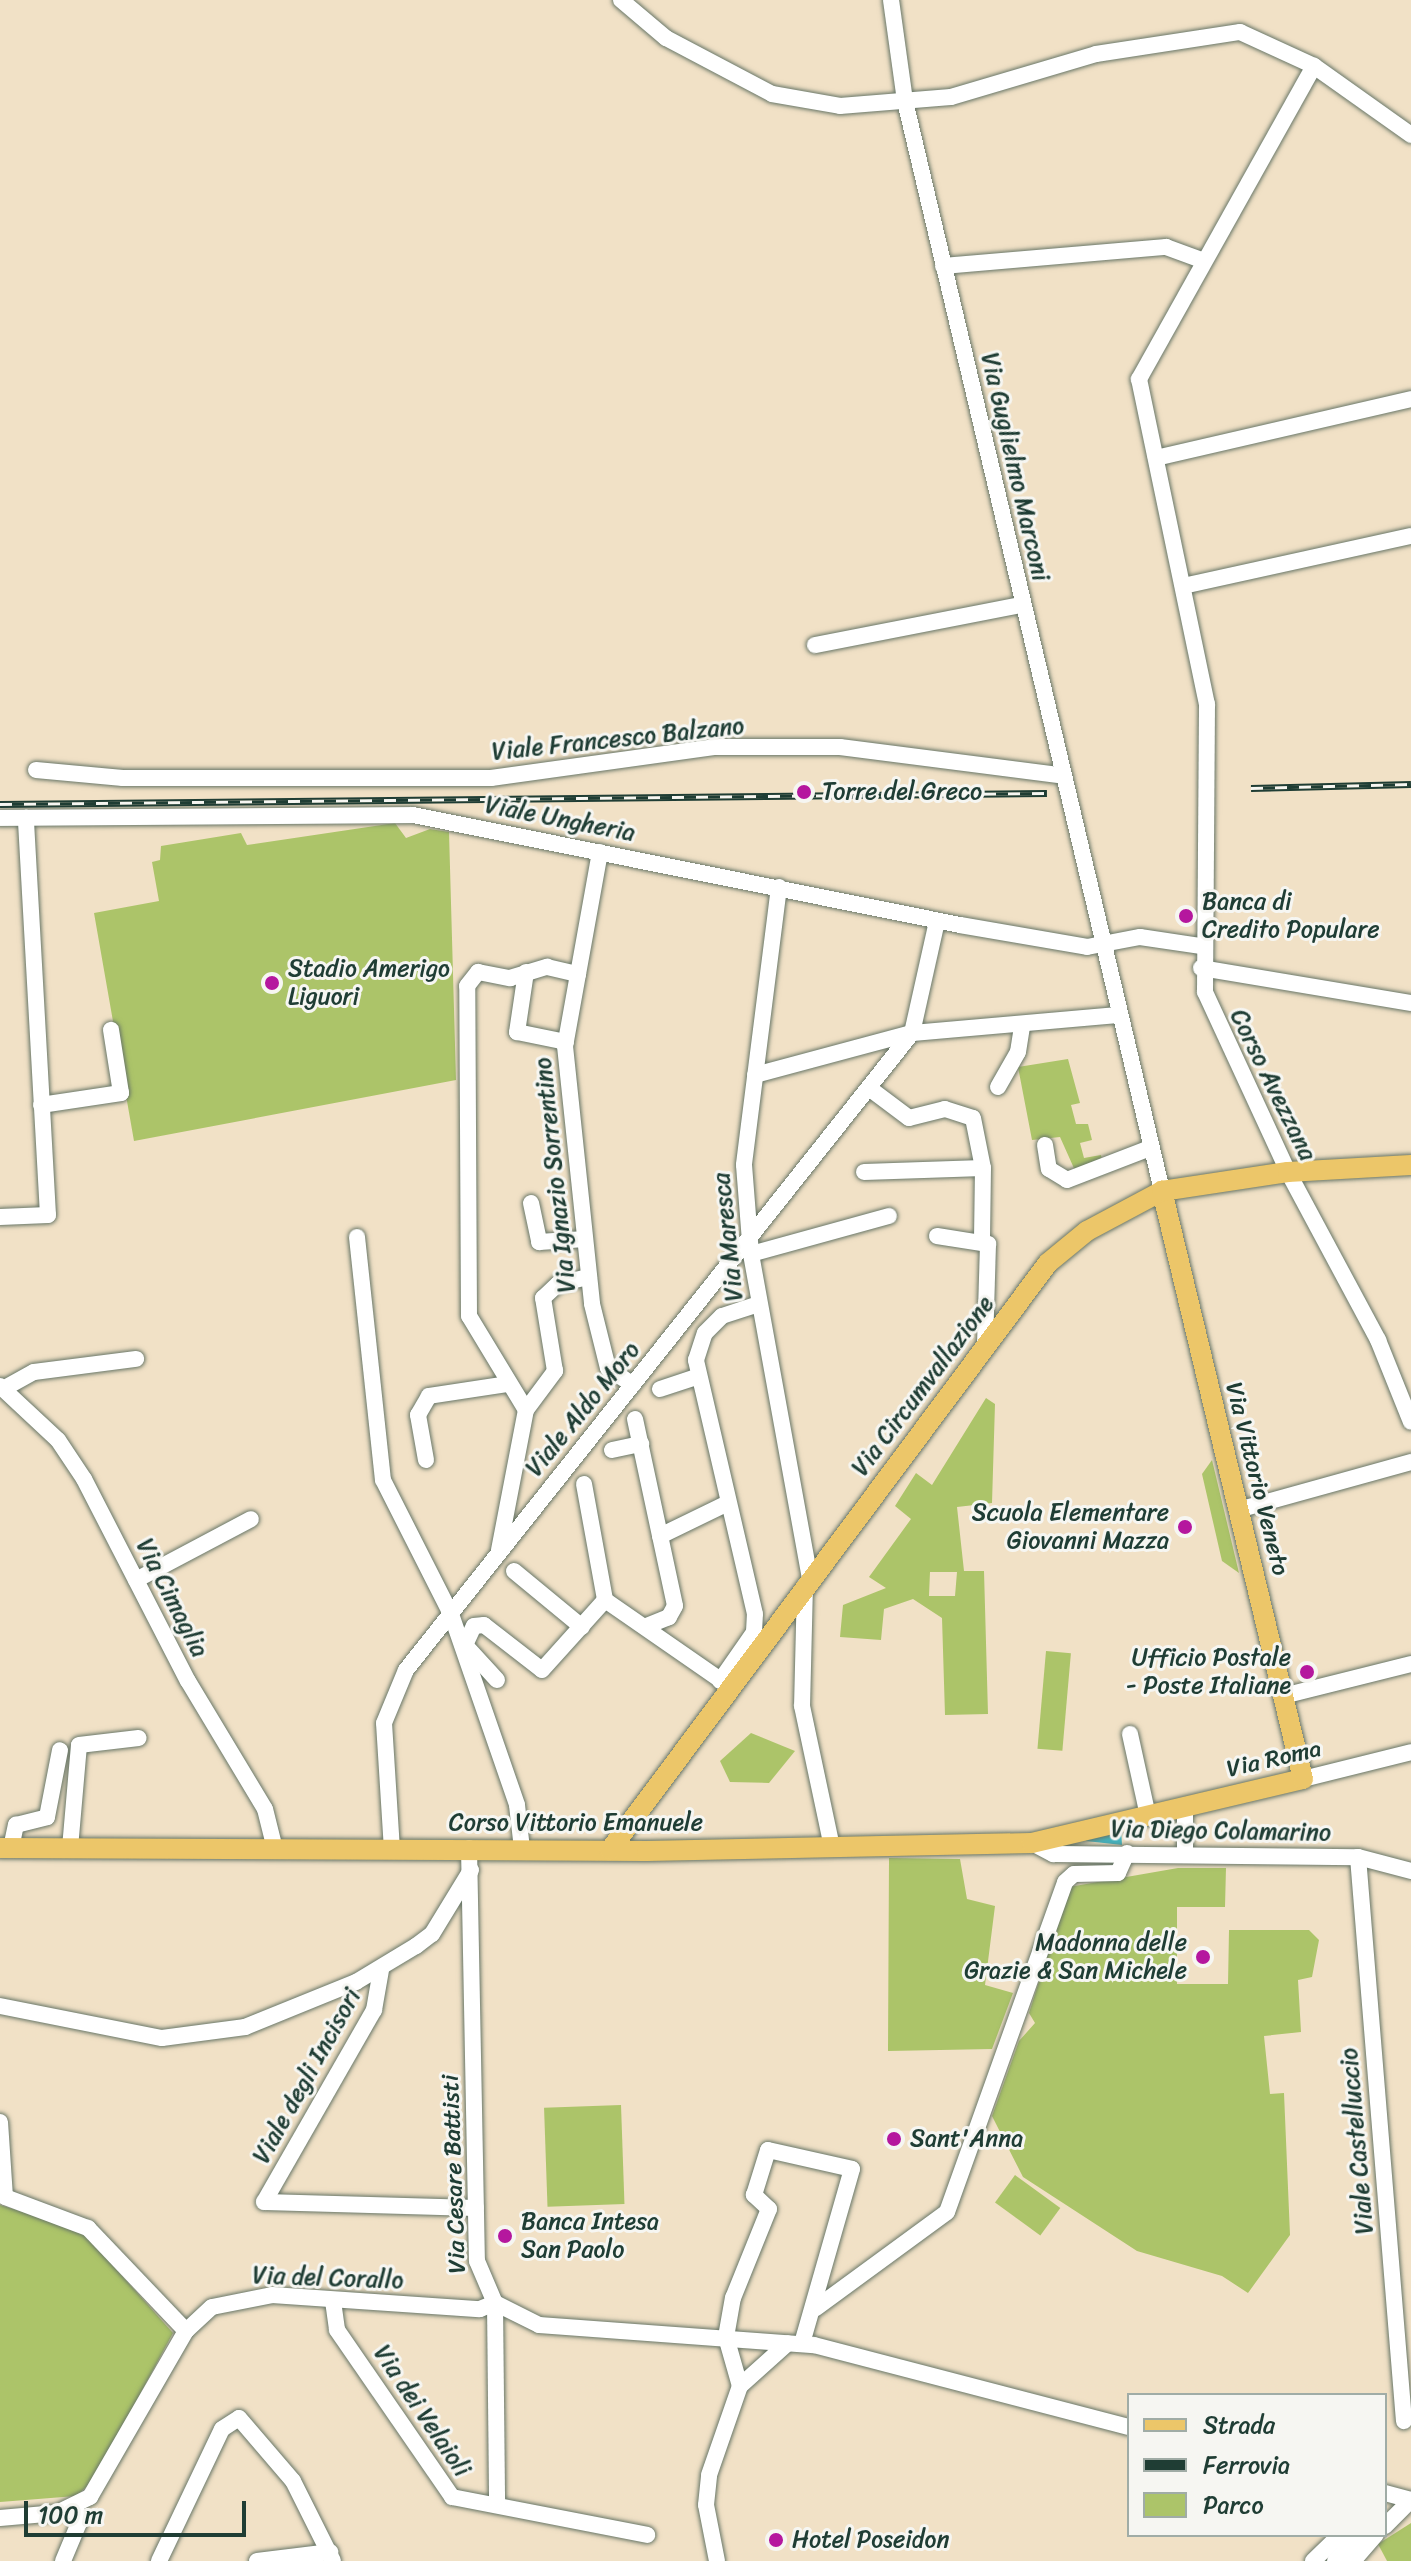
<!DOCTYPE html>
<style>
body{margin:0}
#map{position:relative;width:1411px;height:2561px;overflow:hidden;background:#f1e1c6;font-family:Sriracha,sans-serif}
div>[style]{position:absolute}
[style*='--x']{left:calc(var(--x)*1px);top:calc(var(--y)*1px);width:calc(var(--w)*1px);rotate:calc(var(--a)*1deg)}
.green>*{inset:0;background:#acc469;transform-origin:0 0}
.water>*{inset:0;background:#44b3bf}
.roads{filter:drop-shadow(0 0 2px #687667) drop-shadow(0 0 2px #687667)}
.minor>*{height:16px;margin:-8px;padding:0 8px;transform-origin:8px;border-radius:8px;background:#fff}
.major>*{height:20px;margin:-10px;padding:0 10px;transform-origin:10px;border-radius:10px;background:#ecc669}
.rail>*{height:7px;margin-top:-3.5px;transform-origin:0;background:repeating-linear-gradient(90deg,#f6f6f2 0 12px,#1f3d34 0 24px);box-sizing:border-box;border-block:2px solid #1f3d34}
.dots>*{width:22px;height:22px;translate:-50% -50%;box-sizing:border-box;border:4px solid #f6f6f2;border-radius:50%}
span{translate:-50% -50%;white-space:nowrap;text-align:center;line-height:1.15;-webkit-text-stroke:6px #f6f6f2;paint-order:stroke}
.street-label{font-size:24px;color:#1f3d34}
.poi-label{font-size:24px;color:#1f3d34}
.left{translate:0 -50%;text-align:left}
.right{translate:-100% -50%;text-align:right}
.legend{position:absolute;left:1127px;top:2393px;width:260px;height:144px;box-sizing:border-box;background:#f6f6f2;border:2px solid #a0aca6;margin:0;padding:10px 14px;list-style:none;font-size:24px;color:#1f3d34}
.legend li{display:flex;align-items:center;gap:16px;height:40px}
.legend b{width:40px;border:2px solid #a0aca6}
.scale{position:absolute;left:24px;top:2501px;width:222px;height:36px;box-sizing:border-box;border:4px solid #1f3d34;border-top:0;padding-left:10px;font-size:24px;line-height:28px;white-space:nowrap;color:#1f3d34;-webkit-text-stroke:6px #f6f6f2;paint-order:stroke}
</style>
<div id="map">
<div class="green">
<i style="clip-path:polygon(395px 823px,406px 838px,430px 829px,449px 832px,456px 1080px,134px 1141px,94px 913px,159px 901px,152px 862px,160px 860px,161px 846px,241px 833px,247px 845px)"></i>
<i style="clip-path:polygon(1068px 1059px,1080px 1103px,1071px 1105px,1076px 1124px,1088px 1124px,1092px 1140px,1080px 1143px,1084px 1158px,1101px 1155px,1102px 1161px,1077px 1175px,1060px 1137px,1032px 1140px,1018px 1067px)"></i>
<i style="clip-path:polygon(evenodd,986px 1398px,995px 1404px,992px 1503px,957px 1507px,964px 1571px,984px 1571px,988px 1714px,945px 1715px,942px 1618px,913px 1599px,884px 1609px,881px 1640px,840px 1637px,843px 1605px,886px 1588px,869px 1577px,911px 1519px,895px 1506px,916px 1473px,932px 1485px,986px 1398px,930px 1572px,957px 1572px,955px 1596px,929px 1596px,930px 1572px)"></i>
<i style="clip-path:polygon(1212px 1460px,1239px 1573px,1222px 1561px,1202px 1474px)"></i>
<i style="left:1046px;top:1651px;width:25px;height:98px;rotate:5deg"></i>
<i style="clip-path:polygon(751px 1733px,795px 1751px,769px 1783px,730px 1782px,720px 1761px)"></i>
<i style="clip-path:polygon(889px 1858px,960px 1859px,967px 1899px,995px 1906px,985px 1985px,1013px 1993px,992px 2049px,888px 2051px)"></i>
<i style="clip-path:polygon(1178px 1868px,1226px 1868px,1225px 1907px,1177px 1907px,1177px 1984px,1228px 1984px,1229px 1930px,1309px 1930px,1319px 1940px,1312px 1977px,1298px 1980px,1301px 2032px,1264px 2036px,1270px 2094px,1284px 2093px,1290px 2235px,1248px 2293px,1222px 2276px,1137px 2251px,1023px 2177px,992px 2116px,1019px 2041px,1035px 2023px,1029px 2013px,1069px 1887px)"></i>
<i style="left:621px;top:2105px;width:99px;height:77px;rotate:88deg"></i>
<i style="left:1015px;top:2175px;width:56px;height:34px;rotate:36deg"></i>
<i style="clip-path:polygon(0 2205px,81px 2230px,173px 2333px,93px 2481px,76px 2496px,0 2502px)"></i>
<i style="clip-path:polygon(1411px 2523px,1411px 2561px,1387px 2561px,1378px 2544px)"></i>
</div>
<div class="water">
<i style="clip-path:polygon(1121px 1830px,1122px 1845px,1086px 1841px,1086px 1838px)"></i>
</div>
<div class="roads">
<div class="minor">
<i style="--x:621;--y:0;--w:59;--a:40.2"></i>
<i style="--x:666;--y:38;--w:120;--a:27.8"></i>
<i style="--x:772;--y:94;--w:69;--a:10"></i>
<i style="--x:840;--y:106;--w:111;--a:-4.6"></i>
<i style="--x:951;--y:97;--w:151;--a:-16.5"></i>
<i style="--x:1096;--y:54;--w:146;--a:-8.7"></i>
<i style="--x:1240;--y:32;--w:81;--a:24.7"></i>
<i style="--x:1314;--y:66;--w:119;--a:35.4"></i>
<i style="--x:891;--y:0;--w:102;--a:82.1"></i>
<i style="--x:905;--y:101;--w:1120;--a:76.73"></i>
<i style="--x:1314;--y:66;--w:359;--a:119.2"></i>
<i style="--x:1139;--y:379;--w:332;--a:78.2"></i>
<i style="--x:1207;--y:704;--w:288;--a:90.4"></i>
<i style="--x:1205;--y:992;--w:198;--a:65.2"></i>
<i style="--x:1288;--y:1172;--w:191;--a:61.8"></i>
<i style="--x:1378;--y:1340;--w:88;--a:68.1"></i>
<i style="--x:943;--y:266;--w:224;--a:-4.9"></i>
<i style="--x:1166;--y:247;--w:40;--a:20.2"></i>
<i style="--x:1156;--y:458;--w:262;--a:-13"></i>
<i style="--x:1183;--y:586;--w:233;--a:-12.4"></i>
<i style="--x:815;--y:645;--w:210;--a:-11"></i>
<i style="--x:36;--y:770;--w:87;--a:5.3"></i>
<i style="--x:123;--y:778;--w:368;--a:0"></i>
<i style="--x:491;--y:778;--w:225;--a:-7.9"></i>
<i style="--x:714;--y:747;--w:126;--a:0"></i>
<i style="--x:840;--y:747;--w:222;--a:7.3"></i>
<i style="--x:0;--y:818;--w:413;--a:-0.4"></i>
<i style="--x:413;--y:815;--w:558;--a:11.37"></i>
<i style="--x:960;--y:925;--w:129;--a:9.8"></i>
<i style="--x:1087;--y:947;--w:54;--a:-10.7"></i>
<i style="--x:1140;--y:937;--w:62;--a:8.4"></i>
<i style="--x:600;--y:852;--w:197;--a:100.2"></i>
<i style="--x:565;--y:1046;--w:259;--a:84"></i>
<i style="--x:592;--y:1304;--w:66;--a:76"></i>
<i style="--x:608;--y:1368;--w:30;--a:34"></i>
<i style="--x:779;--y:887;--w:280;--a:97.2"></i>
<i style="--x:744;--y:1165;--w:89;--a:85.5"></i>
<i style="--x:751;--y:1254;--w:331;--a:79.7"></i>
<i style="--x:1201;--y:968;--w:213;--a:9.5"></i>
<i style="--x:526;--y:972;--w:61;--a:98.5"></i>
<i style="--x:517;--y:1032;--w:50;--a:11.5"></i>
<i style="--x:755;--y:1075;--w:163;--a:-15"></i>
<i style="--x:912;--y:1033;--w:207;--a:-5"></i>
<i style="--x:998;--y:1087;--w:40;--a:-60.3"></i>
<i style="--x:1018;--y:1052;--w:26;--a:-81"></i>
<i style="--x:869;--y:1088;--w:50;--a:36.9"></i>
<i style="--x:909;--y:1118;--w:37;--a:-14"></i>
<i style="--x:945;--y:1109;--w:29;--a:18"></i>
<i style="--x:973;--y:1118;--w:51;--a:78.7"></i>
<i style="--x:983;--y:1168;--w:73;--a:90.8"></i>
<i style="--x:41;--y:1105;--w:81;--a:-8.5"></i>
<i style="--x:121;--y:1093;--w:64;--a:-99"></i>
<i style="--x:1045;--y:1145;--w:24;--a:81"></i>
<i style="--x:1049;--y:1169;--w:21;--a:31"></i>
<i style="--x:1067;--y:1180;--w:89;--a:-21.1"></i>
<i style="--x:864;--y:1172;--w:119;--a:-1.9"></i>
<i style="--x:531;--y:1203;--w:40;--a:78"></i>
<i style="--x:539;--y:1242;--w:46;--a:-3.7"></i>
<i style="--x:0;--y:1217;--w:48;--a:-2.4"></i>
<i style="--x:48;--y:1215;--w:398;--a:-93.2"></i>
<i style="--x:937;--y:1236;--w:52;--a:8.9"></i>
<i style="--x:988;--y:1244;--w:103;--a:91.7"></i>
<i style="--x:357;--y:1237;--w:244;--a:83.9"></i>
<i style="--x:383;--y:1480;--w:150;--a:63.1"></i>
<i style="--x:451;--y:1614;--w:202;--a:70.9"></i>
<i style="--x:517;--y:1805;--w:44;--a:83.5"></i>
<i style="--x:751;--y:1254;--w:143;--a:-15.4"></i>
<i style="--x:0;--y:1386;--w:79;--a:43"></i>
<i style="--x:58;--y:1440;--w:47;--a:56.3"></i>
<i style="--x:84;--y:1479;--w:227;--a:62.8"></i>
<i style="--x:188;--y:1681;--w:149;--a:59"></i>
<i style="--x:265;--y:1809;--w:41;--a:76"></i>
<i style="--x:3;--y:1389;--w:35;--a:-29"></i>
<i style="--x:34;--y:1372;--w:103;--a:-7.3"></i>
<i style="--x:660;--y:1389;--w:41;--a:-18.4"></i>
<i style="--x:526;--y:1410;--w:49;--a:-53.4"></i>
<i style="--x:555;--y:1371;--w:74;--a:-99.3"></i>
<i style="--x:543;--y:1298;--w:21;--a:-43"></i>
<i style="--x:558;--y:1284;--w:32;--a:-13"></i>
<i style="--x:635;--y:1419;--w:191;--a:77.9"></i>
<i style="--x:675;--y:1606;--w:13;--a:119"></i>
<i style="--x:669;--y:1617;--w:24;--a:158"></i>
<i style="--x:612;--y:1450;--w:30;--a:-12"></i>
<i style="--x:426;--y:1460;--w:46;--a:-100.1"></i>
<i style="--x:418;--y:1415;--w:22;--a:-60"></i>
<i style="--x:429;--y:1396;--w:79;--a:-8.7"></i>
<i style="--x:584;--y:1484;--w:118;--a:79.7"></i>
<i style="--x:605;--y:1600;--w:151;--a:34.7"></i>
<i style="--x:1238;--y:1510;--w:180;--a:-15.5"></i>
<i style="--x:660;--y:1536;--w:76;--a:-25.9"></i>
<i style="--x:499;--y:1550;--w:143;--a:-79.1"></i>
<i style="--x:526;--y:1410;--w:110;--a:-121.2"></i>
<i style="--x:469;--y:1316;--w:330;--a:-90.3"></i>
<i style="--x:467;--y:986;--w:18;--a:-52"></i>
<i style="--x:478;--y:972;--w:33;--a:11"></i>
<i style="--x:510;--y:978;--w:39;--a:-17"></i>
<i style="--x:547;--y:967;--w:32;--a:13"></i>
<i style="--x:514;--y:1571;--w:88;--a:39.5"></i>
<i style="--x:136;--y:1580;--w:130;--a:-27.9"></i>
<i style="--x:805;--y:1585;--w:121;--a:91.4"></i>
<i style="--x:802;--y:1706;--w:144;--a:78"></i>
<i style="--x:497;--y:1680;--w:47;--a:-132.4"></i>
<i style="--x:465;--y:1645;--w:21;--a:-65"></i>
<i style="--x:474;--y:1626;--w:10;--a:-6"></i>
<i style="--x:484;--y:1625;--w:73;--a:37.8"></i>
<i style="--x:542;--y:1670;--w:94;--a:-48"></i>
<i style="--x:720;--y:1681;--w:60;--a:-55.2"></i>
<i style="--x:754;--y:1632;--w:18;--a:-87"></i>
<i style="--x:755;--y:1614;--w:261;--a:-103.1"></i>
<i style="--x:696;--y:1360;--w:28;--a:-72"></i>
<i style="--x:705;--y:1333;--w:24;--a:-45"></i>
<i style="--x:722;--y:1316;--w:39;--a:-18"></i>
<i style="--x:1283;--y:1696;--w:132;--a:-14"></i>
<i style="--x:1130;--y:1734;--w:84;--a:77.6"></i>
<i style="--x:1303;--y:1779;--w:111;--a:-14"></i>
<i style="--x:1032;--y:1843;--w:24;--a:28"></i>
<i style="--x:1053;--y:1854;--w:305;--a:0.6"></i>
<i style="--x:1358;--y:1857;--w:55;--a:14.8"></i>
<i style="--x:11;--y:1848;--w:24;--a:-78"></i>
<i style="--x:16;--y:1825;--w:32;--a:-14"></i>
<i style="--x:47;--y:1817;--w:68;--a:-79"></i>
<i style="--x:70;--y:1848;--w:103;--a:-85"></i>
<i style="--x:79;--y:1745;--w:60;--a:-6.7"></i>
<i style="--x:469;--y:1848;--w:413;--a:88.9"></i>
<i style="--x:477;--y:2261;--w:46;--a:66.8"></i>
<i style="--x:495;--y:2303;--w:49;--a:26.6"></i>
<i style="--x:539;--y:2325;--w:276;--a:4.2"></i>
<i style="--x:814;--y:2345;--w:325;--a:14.6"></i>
<i style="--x:392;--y:1850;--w:127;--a:-93.6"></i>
<i style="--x:384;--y:1723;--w:57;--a:-67.5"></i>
<i style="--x:406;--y:1670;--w:814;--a:-51.54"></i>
<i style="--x:912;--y:1033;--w:115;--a:-77.4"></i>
<i style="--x:1185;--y:1853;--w:46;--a:-90"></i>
<i style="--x:1358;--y:1857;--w:566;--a:85.34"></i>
<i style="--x:381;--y:1970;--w:41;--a:99.9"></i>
<i style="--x:374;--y:2010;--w:221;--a:119.8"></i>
<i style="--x:264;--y:2202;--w:212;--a:1.6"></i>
<i style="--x:0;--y:2006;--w:165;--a:11.2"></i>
<i style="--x:162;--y:2038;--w:84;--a:-7.5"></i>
<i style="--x:245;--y:2027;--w:120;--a:-22.1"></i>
<i style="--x:356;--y:1982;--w:70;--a:-31"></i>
<i style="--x:416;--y:1946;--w:20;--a:-37"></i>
<i style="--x:432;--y:1934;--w:75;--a:-58.6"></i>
<i style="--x:0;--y:2122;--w:75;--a:86.2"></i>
<i style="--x:5;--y:2197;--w:89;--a:20.5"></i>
<i style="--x:88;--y:2228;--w:142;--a:46.4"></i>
<i style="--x:333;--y:2301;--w:29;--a:82"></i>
<i style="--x:337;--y:2330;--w:203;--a:55.4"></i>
<i style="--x:452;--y:2497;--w:199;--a:11"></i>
<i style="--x:495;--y:2303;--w:201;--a:89.4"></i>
<i style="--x:816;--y:2308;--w:162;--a:-36.2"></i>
<i style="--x:947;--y:2212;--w:350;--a:-70.3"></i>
<i style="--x:1065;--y:1882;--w:12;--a:-42"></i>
<i style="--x:1074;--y:1874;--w:44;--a:-1.3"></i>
<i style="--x:1118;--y:1873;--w:22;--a:-66"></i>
<i style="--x:726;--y:2337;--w:40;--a:-80"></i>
<i style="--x:733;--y:2298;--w:96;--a:-68"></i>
<i style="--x:769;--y:2209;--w:21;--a:-137"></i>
<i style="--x:754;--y:2195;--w:47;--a:-72.7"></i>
<i style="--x:768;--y:2150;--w:86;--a:12.7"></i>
<i style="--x:852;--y:2169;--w:181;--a:106"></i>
<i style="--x:726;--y:2337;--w:51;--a:74.1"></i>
<i style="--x:1385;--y:2493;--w:27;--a:15"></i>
<i style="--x:0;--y:2518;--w:57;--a:-5"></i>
<i style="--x:57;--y:2513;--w:37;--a:-26"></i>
<i style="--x:90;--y:2497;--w:192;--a:-60"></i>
<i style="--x:186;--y:2331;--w:35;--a:-43"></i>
<i style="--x:212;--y:2307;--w:61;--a:-11.3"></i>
<i style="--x:272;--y:2295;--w:208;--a:3.9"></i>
<i style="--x:480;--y:2309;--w:16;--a:-22"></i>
<i style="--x:1385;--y:2526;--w:37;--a:-45"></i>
<i style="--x:63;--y:2561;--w:41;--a:-67.2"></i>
<i style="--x:79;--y:2523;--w:15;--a:-101"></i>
<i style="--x:159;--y:2561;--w:146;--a:-64.5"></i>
<i style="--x:222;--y:2429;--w:20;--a:-33"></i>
<i style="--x:239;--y:2418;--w:83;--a:49.4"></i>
<i style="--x:293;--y:2481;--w:89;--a:63.4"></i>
<i style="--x:257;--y:2561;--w:74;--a:-7"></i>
<i style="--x:717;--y:2561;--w:57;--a:-101.1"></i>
<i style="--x:706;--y:2505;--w:30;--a:-84"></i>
<i style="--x:709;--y:2475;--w:94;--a:-70.8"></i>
<i style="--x:740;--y:2386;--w:64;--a:-41.9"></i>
<i style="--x:1313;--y:2561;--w:37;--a:-44"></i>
<i style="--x:1335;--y:2561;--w:36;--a:-46"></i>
<i style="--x:1353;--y:2561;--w:35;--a:-49"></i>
</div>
<div class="major">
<i style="--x:0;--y:1848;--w:647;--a:0.27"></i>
<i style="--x:647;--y:1851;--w:385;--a:-1.2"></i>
<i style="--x:1032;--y:1843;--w:278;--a:-13.3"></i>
<i style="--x:1303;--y:1779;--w:605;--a:-103.48"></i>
<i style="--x:610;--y:1850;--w:732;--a:-53.27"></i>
<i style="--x:1048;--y:1263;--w:50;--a:-39.4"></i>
<i style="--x:1087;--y:1231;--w:85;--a:-28.1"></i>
<i style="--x:1162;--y:1191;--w:127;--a:-8.6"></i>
<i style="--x:1288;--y:1172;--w:123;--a:-3.3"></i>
</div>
</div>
<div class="rail">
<i style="--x:1251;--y:788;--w:160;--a:-1.4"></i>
<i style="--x:0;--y:804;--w:1047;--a:-0.6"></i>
</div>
<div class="dots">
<i style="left:804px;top:792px;background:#b5179e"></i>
<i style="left:1186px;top:916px;background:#b5179e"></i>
<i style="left:272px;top:983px;background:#b5179e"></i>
<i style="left:1185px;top:1527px;background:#b5179e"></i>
<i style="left:1307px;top:1672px;background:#b5179e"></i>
<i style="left:1203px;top:1957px;background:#b5179e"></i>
<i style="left:894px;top:2139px;background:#b5179e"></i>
<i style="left:505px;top:2236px;background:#b5179e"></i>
<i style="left:776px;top:2540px;background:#b5179e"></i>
</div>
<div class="street-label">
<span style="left:1015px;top:467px;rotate:77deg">Via Guglielmo Marconi</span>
<span style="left:618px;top:739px;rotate:-6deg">Viale Francesco Balzano</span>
<span style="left:560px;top:819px;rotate:11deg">Viale Ungheria</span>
<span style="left:1273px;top:1085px;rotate:64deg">Corso Avezzana</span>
<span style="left:555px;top:1175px;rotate:-96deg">Via Ignazio Sorrentino</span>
<span style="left:728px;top:1237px;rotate:-96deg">Via Maresca</span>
<span style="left:923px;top:1386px;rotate:-53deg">Via Circumvallazione</span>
<span style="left:583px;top:1409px;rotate:-51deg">Viale Aldo Moro</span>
<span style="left:1257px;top:1479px;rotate:76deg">Via Vittorio Veneto</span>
<span style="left:172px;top:1598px;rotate:63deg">Via Cimaglia</span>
<span style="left:1274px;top:1759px;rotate:-13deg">Via Roma</span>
<span style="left:576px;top:1823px">Corso Vittorio Emanuele</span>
<span style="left:1221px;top:1831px;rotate:1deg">Via Diego Colamarino</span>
<span style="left:307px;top:2076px;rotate:-61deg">Viale degli Incisori</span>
<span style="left:1357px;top:2141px;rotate:-95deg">Viale Castelluccio</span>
<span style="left:454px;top:2174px;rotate:-92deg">Via Cesare Battisti</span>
<span style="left:328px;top:2278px;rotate:2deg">Via del Corallo</span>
<span style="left:422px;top:2411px;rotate:56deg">Via dei Velaioli</span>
</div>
<div class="poi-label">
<span class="left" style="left:822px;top:792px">Torre del Greco</span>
<span class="left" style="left:1202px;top:916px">Banca di<br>Credito Populare</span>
<span class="left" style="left:288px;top:983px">Stadio Amerigo<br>Liguori</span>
<span class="right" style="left:1169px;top:1527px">Scuola Elementare<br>Giovanni Mazza</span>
<span class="right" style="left:1291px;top:1672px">Ufficio Postale<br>- Poste Italiane</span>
<span class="right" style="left:1187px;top:1957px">Madonna delle<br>Grazie &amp; San Michele</span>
<span class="left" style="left:910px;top:2139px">Sant'Anna</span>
<span class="left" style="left:521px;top:2236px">Banca Intesa<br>San Paolo</span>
<span class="left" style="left:792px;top:2540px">Hotel Poseidon</span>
</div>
<ul class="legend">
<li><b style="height:10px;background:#ecc669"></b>Strada</li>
<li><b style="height:10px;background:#1f3d34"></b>Ferrovia</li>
<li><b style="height:22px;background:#acc469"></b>Parco</li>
</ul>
<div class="scale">100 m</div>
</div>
